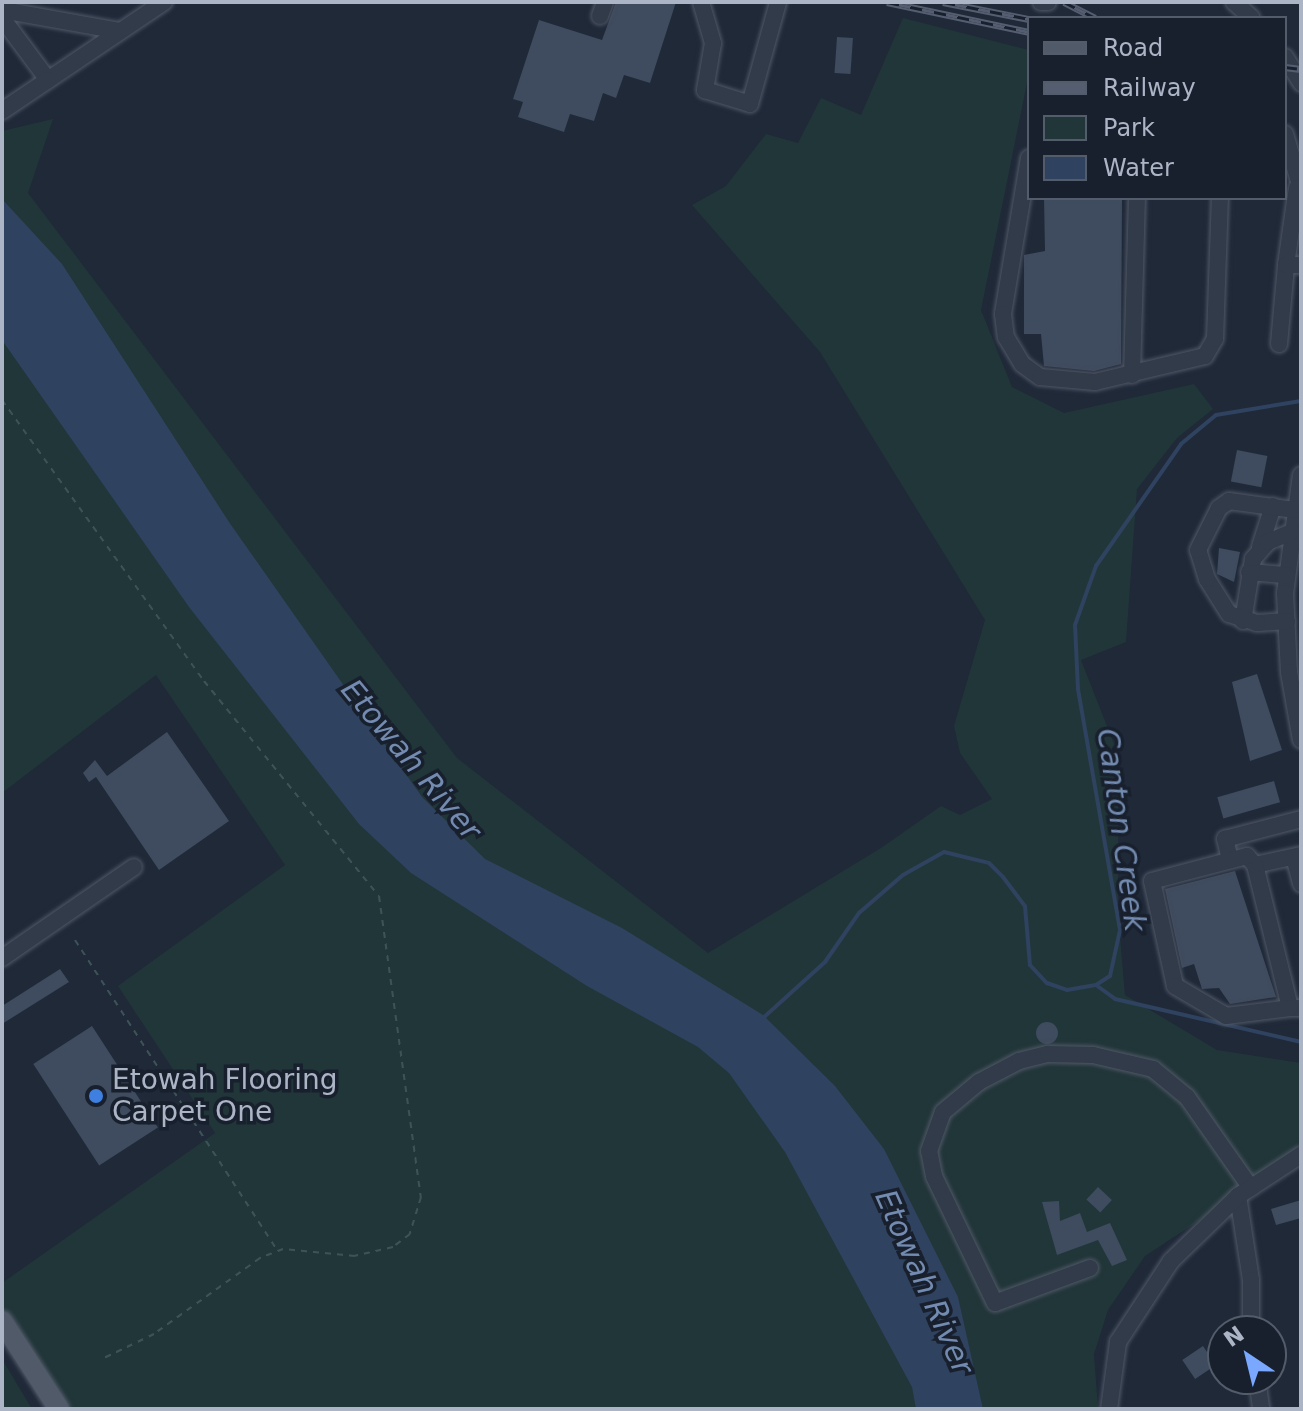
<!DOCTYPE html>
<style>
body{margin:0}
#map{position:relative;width:1303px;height:1411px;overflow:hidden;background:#1f2938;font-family:"DejaVu Sans",sans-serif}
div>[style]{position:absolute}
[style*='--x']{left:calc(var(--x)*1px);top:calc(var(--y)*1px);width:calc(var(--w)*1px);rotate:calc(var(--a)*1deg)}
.green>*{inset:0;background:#213639}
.water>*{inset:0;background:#2f425f}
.stream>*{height:4px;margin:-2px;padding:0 2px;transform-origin:2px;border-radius:2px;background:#2f425f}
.building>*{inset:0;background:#3f4b5e;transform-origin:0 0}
.round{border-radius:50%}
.path>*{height:2px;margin-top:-1px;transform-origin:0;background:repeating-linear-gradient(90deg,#3e5357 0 6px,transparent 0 12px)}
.roads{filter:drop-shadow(0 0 2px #505867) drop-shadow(0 0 2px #505867)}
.minor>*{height:16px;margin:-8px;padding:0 8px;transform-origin:8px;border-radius:8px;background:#323b49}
.major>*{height:20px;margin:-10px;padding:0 10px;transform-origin:10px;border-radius:10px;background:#505a69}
.rail>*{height:7px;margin-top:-3.5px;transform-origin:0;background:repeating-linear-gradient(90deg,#18202d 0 12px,#545e70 0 24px);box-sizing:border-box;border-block:2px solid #545e70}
.dots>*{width:22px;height:22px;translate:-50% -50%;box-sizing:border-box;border:4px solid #18202d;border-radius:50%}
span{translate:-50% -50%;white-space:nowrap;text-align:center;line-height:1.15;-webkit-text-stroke:7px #18202d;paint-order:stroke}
.poi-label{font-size:28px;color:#acb5c6}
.left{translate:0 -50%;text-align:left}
.water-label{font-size:30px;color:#738bb0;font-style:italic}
.frame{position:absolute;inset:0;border:4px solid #acb5c6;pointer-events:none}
.legend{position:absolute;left:1027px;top:16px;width:260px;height:184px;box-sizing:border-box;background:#18202d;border:2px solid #535c6a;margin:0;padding:10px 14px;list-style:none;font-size:24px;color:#acb5c6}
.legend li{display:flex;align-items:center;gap:16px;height:40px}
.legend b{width:40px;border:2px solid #535c6a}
.north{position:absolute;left:1207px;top:1315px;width:80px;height:80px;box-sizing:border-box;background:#18202d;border:2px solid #535c6a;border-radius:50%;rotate:325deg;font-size:22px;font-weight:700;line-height:32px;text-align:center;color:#acb5c6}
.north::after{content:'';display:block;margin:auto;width:28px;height:36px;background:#79a8fe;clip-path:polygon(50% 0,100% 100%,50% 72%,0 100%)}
</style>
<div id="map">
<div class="green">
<i style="clip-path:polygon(903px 18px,1029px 50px,1029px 73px,981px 310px,1012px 387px,1064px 413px,1194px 384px,1213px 409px,1177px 438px,1137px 489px,1126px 642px,1081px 660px,1118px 754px,1118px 914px,1125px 995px,1217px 1050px,1301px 1063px,1301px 1144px,1246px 1190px,1145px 1256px,1108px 1310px,1094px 1354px,1098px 1409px,70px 1409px,2px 1311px,2px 1283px,215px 1133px,118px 986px,285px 865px,156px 675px,2px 793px,2px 131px,53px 119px,28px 193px,457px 758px,708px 953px,881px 848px,941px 806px,960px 815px,992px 799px,960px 753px,954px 726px,985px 620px,820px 352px,692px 205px,726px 186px,766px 134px,798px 143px,821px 98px,861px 115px)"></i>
<i style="clip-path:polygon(2px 1359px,32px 1409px,2px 1409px)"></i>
</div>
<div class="water">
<i style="clip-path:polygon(2px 199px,62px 264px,229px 522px,422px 797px,485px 859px,622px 928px,763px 1015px,835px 1086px,884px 1149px,958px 1297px,983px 1409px,916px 1409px,912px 1387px,785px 1152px,729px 1073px,698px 1047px,587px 986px,411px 873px,359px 824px,189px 607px,2px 340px)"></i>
</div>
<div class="stream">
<i style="--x:1096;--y:985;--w:24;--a:36"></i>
<i style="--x:1115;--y:999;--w:191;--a:13"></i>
<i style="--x:763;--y:1018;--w:84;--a:-42.1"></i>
<i style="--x:825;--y:962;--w:60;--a:-55.2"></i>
<i style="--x:859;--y:913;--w:58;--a:-40.8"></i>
<i style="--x:903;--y:875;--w:47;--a:-29.3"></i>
<i style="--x:944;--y:852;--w:46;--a:13.7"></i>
<i style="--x:989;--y:863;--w:20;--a:45"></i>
<i style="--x:1003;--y:877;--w:36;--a:53"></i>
<i style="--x:1025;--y:906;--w:59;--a:85.2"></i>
<i style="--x:1030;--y:965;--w:25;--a:47"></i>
<i style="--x:1047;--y:983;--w:21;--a:19"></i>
<i style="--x:1067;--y:990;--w:29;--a:-10"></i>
<i style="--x:1096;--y:985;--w:17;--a:-33"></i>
<i style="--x:1110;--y:976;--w:47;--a:-77.7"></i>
<i style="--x:1120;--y:930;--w:245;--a:-99.9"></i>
<i style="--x:1078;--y:689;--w:64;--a:-92.7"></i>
<i style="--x:1075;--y:625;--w:63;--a:-70.4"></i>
<i style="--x:1096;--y:566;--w:149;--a:-55.1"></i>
<i style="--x:1181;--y:444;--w:45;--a:-39.6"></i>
<i style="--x:1216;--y:415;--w:86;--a:-9.4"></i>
</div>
<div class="building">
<i style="clip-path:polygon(616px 2px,676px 2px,650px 83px,624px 75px,616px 98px,603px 93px,594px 121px,570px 114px,564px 132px,518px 117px,523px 102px,513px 99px,539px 20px,602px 40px)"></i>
<i style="left:837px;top:37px;width:16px;height:36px;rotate:4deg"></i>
<i style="clip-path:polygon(1044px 198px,1122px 198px,1121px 364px,1094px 371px,1044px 366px,1041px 334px,1024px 334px,1024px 255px,1045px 251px)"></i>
<i style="left:1237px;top:450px;width:31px;height:32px;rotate:11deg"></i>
<i style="clip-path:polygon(1219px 548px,1240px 552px,1234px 582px,1217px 574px)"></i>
<i style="clip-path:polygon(1257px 674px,1282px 750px,1250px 761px,1232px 682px)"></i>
<i style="clip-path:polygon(167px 732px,229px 821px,159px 870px,96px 777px,89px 782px,83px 773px,95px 760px,107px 776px)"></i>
<i style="left:1274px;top:781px;width:22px;height:59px;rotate:74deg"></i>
<i style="clip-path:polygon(1235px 871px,1276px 997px,1230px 1004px,1219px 988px,1202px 989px,1194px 964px,1182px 968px,1165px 889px)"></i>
<i style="clip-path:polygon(60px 969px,69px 982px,2px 1024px,2px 1006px)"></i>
<i class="round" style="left:1036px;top:1022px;width:22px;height:22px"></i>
<i style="left:92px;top:1026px;width:121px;height:70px;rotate:57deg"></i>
<i style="left:1098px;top:1187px;width:19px;height:17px;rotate:43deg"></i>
<i style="clip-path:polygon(1301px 1200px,1301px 1218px,1276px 1225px,1271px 1209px)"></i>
<i style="clip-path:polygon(1059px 1201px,1060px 1221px,1080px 1213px,1087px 1232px,1110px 1223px,1127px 1260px,1112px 1266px,1098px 1240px,1057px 1255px,1042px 1202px)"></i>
<i style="left:1203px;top:1346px;width:23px;height:25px;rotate:56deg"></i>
</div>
<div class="path">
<i style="--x:2;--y:400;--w:346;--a:54.3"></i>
<i style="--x:204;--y:681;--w:277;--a:50.9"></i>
<i style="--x:379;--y:896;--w:304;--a:82.1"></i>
<i style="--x:421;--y:1197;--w:39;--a:107"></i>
<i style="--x:410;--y:1234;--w:21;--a:143"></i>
<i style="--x:393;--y:1247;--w:39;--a:167"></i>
<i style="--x:355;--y:1256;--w:72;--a:-174.4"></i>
<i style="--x:283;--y:1249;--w:25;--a:159"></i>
<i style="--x:260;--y:1258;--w:130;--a:144.4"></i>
<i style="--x:154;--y:1334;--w:55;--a:154.4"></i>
<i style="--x:75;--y:940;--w:370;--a:56.9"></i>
</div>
<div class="roads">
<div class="minor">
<i style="--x:701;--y:2;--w:43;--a:73.7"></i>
<i style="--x:713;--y:43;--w:48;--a:99.7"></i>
<i style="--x:705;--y:90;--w:47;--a:17.3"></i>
<i style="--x:750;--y:104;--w:106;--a:-74.6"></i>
<i style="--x:1041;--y:2;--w:7;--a:0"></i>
<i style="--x:1234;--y:2;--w:24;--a:42"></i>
<i style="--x:2;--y:10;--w:120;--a:10.1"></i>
<i style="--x:600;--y:16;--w:15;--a:-70"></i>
<i style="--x:2;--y:18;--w:77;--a:53.4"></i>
<i style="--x:48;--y:80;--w:140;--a:-33.9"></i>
<i style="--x:1285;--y:57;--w:31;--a:58"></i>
<i style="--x:2;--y:111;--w:55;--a:-34"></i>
<i style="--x:1285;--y:134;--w:56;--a:73.5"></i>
<i style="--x:1029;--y:158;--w:158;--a:99.5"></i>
<i style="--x:1003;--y:314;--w:23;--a:83"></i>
<i style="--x:1006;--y:337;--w:31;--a:59"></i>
<i style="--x:1022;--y:364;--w:22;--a:36"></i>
<i style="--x:1040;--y:377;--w:55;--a:5.2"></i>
<i style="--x:1095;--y:382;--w:113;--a:-13.3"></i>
<i style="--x:1205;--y:356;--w:20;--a:-60"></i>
<i style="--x:1215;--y:339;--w:141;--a:-88"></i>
<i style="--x:1286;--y:265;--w:78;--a:-81.9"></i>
<i style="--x:1279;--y:344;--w:79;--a:-84.9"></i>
<i style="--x:1286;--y:265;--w:15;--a:0"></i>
<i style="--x:1132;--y:375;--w:177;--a:-88.4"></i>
<i style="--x:1301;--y:475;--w:119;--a:97.7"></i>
<i style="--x:1285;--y:593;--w:79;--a:87.1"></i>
<i style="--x:1289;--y:672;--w:69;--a:80"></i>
<i style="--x:1260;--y:547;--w:43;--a:-72.4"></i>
<i style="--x:1249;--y:572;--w:38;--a:5"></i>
<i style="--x:1243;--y:621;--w:63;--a:-80.8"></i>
<i style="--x:1253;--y:559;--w:23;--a:-49"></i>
<i style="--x:1268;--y:542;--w:26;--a:-23"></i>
<i style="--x:1287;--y:621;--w:30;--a:176"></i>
<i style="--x:1257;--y:623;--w:29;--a:-162"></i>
<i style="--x:1229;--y:614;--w:41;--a:-122.2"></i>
<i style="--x:1207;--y:579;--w:30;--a:-107"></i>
<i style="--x:1198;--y:550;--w:47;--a:-63.4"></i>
<i style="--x:1219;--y:508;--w:12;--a:-35"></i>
<i style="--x:1229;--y:501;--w:67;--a:7.8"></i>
<i style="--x:1301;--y:855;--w:47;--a:167.7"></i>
<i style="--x:1255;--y:865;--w:147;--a:76.2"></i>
<i style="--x:1290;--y:1008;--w:11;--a:0"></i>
<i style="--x:1294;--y:857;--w:28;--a:75"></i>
<i style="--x:1230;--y:860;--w:22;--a:-103"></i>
<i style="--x:1225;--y:839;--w:79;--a:-14.7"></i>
<i style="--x:1255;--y:865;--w:12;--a:-132"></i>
<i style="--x:1247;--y:856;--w:98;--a:165.3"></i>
<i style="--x:1152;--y:881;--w:107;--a:77.6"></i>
<i style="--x:1175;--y:986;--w:59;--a:30.5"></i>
<i style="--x:1226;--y:1016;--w:64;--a:-7.1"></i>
<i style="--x:2;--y:958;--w:160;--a:-34.6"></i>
<i style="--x:1238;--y:1196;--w:85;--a:81.2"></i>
<i style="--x:1251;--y:1280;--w:51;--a:90"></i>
<i style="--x:1090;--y:1268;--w:101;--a:159.8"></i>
<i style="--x:995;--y:1303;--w:141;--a:-115.7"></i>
<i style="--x:934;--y:1176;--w:25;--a:-101"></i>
<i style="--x:929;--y:1151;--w:41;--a:-70.3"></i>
<i style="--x:943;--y:1112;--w:47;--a:-39.8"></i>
<i style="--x:979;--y:1082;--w:45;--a:-27.7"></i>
<i style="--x:1019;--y:1061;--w:30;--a:-14"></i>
<i style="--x:1048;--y:1054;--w:45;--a:1.3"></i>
<i style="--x:1093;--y:1055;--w:62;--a:13.1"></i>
<i style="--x:1153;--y:1069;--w:44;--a:39.5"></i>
<i style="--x:1187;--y:1097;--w:111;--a:54.9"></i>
<i style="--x:1257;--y:1379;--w:30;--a:82"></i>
<i style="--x:1109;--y:1409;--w:68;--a:-82.3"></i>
<i style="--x:1118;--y:1342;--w:97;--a:-56.8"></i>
<i style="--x:1171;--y:1261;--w:93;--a:-44.1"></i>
<i style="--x:1238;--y:1196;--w:75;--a:-33.1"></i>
</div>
<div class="major">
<i style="--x:2;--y:1321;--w:105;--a:57.1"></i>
</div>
</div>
<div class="rail">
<i style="--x:887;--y:2;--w:145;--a:11.9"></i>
<i style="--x:943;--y:2;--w:88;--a:11.2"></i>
<i style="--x:1064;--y:2;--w:35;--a:27"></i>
<i style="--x:1285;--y:67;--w:16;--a:7"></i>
</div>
<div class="dots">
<i style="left:96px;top:1096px;background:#3f7fe0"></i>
</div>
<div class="poi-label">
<span class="left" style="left:112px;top:1096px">Etowah Flooring<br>Carpet One</span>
</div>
<div class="water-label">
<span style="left:411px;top:760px;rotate:50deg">Etowah River</span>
<span style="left:1121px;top:830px;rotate:82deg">Canton Creek</span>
<span style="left:924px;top:1282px;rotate:66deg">Etowah River</span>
</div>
<div class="frame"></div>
<ul class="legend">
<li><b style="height:10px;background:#505a69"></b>Road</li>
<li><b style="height:10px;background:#545e70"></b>Railway</li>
<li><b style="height:22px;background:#213639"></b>Park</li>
<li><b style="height:22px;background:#2f425f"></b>Water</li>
</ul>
<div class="north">N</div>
</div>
